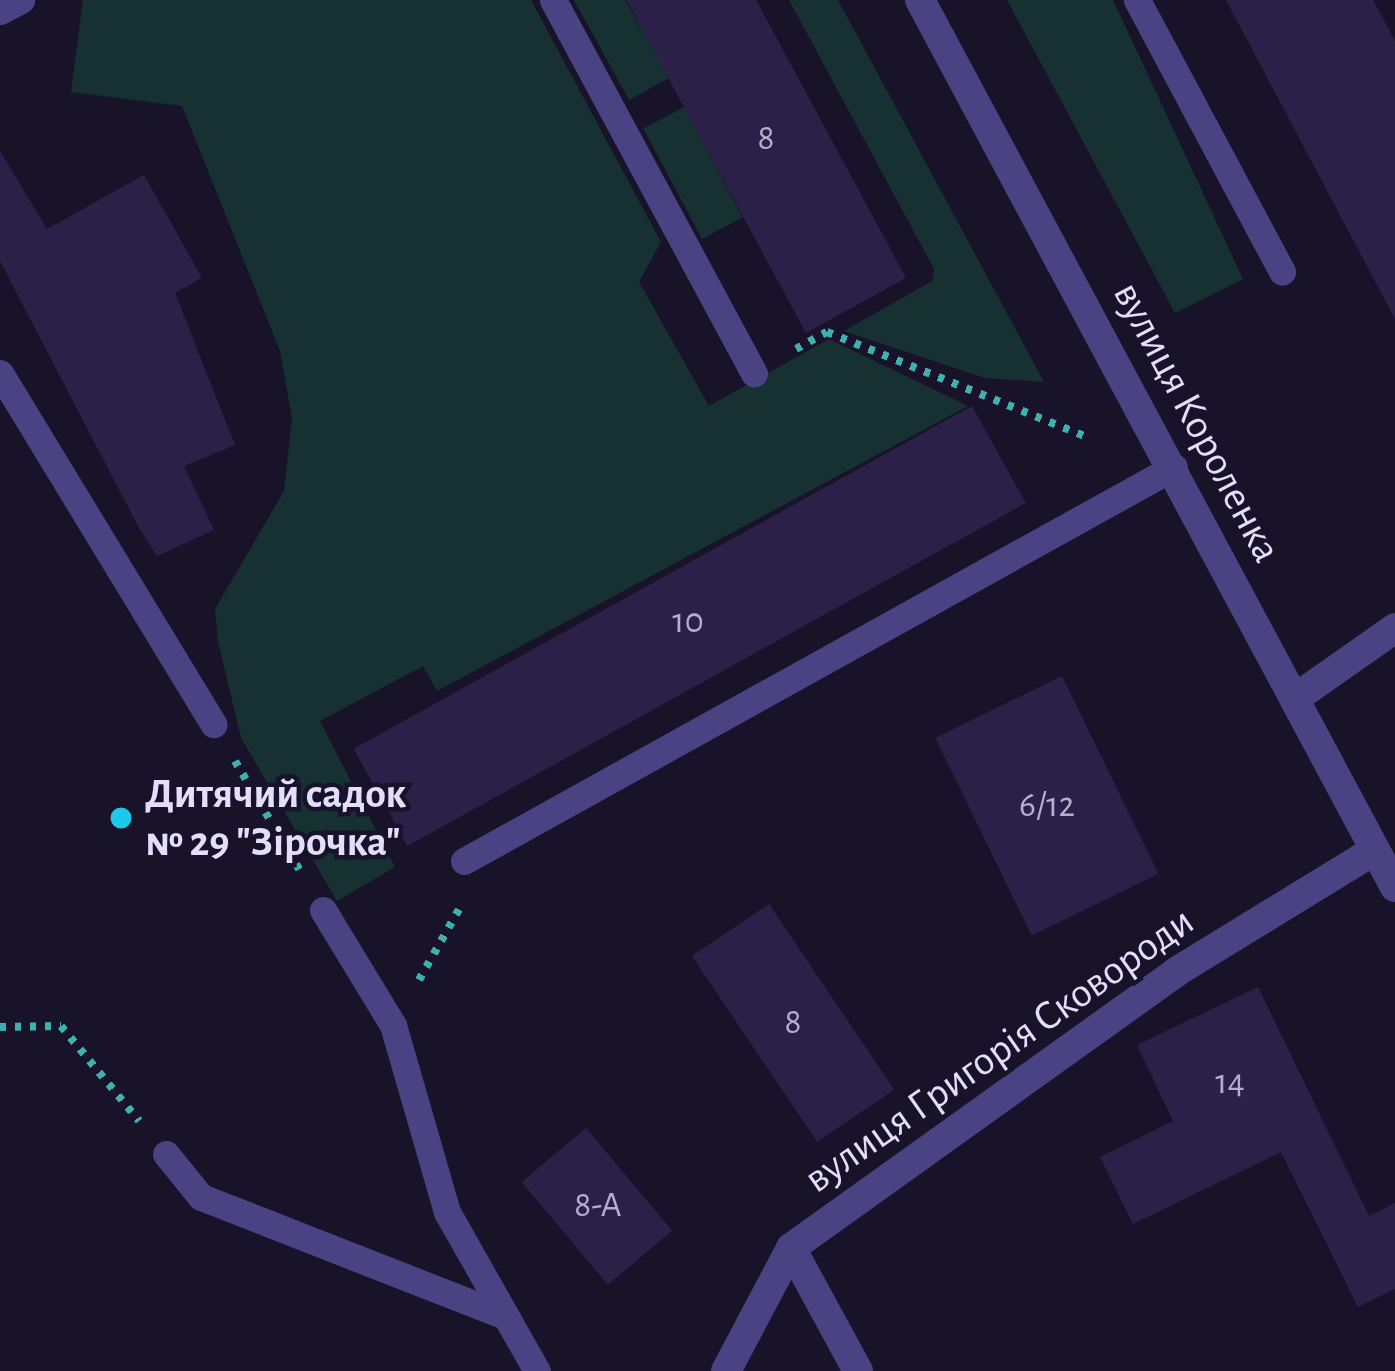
<!DOCTYPE html>
<meta charset="utf-8">
<style>
body{margin:0}
#map{position:relative;width:1395px;height:1371px;overflow:hidden;background:#181329;font-family:"Alegreya Sans",sans-serif}
div>[style]{position:absolute}
[style*='--x']{left:calc(var(--x)*1px);top:calc(var(--y)*1px);width:calc(var(--w)*1px);rotate:calc(var(--a)*1deg)}
.green>*{inset:0;background:#173132;transform-origin:0 0}
.building>*{inset:0;background:#2b2148;transform-origin:0 0}
.path>*{height:8px;margin-top:-4px;transform-origin:0;background:repeating-linear-gradient(90deg,#3db1b0 0 6px,transparent 0 15px)}
.service>*{height:27px;margin:-13.5px;padding:0 13.5px;transform-origin:13.5px;border-radius:13.5px;background:#494383}
.minor>*{height:30px;margin:-15px;padding:0 15px;transform-origin:15px;border-radius:15px;background:#494383}
.tertiary>*{height:30px;margin:-15px;padding:0 15px;transform-origin:15px;border-radius:15px;background:#494383}
.dots>*{width:33px;height:33px;translate:-50% -50%;box-sizing:border-box;border:6px solid #181329;border-radius:50%}
span{translate:-50% -50%;white-space:nowrap;text-align:center;line-height:1.15;-webkit-text-stroke:9px #181329;paint-order:stroke}
.number-label{font-size:36px;color:#b5afcf}
.number-label span{-webkit-text-stroke-width:0}
.street-label{font-size:42px;color:#e3defc}
.poi-label{font-size:42px;color:#e3defc;font-weight:700}
.left{translate:0 -50%;text-align:left}
</style>
<div id="map">
<div class="green">
<i style="clip-path:polygon(83px 0,531px 0,661px 242px,639px 282px,709px 406px,829px 339px,968px 406px,437px 691px,423px 666px,320px 721px,395px 867px,337px 901px,241px 738px,218px 641px,215px 609px,284px 491px,292px 418px,280px 351px,182px 106px,71px 92px)"></i>
<i style="clip-path:polygon(574px 0,625px 0,669px 78px,629px 100px)"></i>
<i style="clip-path:polygon(789px 0,838px 0,1044px 382px,985px 378px,844px 331px,932px 281px,934px 269px)"></i>
<i style="clip-path:polygon(1007px 0,1113px 0,1243px 279px,1175px 313px)"></i>
<i style="left:684px;top:107px;width:125px;height:46px;rotate:62deg"></i>
</div>
<div class="building">
<i style="clip-path:polygon(626px 0,756px 0,906px 278px,806px 333px)"></i>
<i style="clip-path:polygon(1226px 0,1373px 0,1395px 41px,1395px 319px)"></i>
<i style="clip-path:polygon(0 151px,47px 229px,144px 175px,202px 278px,175px 293px,235px 445px,184px 466px,214px 530px,157px 556px,138px 526px,0 261px)"></i>
<i style="left:972px;top:406px;width:111px;height:707px;rotate:61deg"></i>
<i style="left:1062px;top:676px;width:220px;height:141px;rotate:64deg"></i>
<i style="left:769px;top:904px;width:224px;height:93px;rotate:56deg"></i>
<i style="clip-path:polygon(1258px 987px,1369px 1216px,1395px 1203px,1395px 1289px,1358px 1307px,1281px 1152px,1133px 1224px,1100px 1157px,1173px 1121px,1137px 1045px)"></i>
<i style="left:586px;top:1128px;width:134px;height:84px;rotate:50deg"></i>
</div>
<div class="path">
<i style="--x:796;--y:349;--w:35;--a:-29"></i>
<i style="--x:827;--y:332;--w:280;--a:22"></i>
<i style="--x:235;--y:761;--w:129;--a:59.3"></i>
<i style="--x:419;--y:980;--w:87;--a:-60.5"></i>
<i style="--x:0;--y:1027;--w:61;--a:-0.9"></i>
<i style="--x:61;--y:1026;--w:123;--a:50.6"></i>
</div>
<div class="service">
<i style="--x:553;--y:0;--w:424;--a:61.7"></i>
<i style="--x:1137;--y:0;--w:308;--a:61.9"></i>
<i style="--x:0;--y:11;--w:24;--a:-28"></i>
<i style="--x:0;--y:373;--w:411;--a:58.7"></i>
<i style="--x:464;--y:861;--w:812;--a:-29.03"></i>
<i style="--x:323;--y:910;--w:135;--a:58.7"></i>
<i style="--x:393;--y:1025;--w:195;--a:73.9"></i>
<i style="--x:447;--y:1212;--w:183;--a:60.5"></i>
<i style="--x:166;--y:1154;--w:55;--a:50.9"></i>
<i style="--x:201;--y:1197;--w:320;--a:21.4"></i>
</div>
<div class="minor">
<i style="--x:1297;--y:697;--w:120;--a:-35.1"></i>
<i style="--x:791;--y:1248;--w:140;--a:61.4"></i>
<i style="--x:726;--y:1371;--w:139;--a:-62.1"></i>
<i style="--x:791;--y:1248;--w:474;--a:-35.6"></i>
<i style="--x:1176;--y:972;--w:233;--a:-31.5"></i>
</div>
<div class="tertiary">
<i style="--x:920;--y:0;--w:1006;--a:61.83"></i>
</div>
<div class="dots">
<i style="left:121px;top:818px;background:#1dc9e9"></i>
</div>
<div class="number-label">
<span style="left:766px;top:139px">8</span>
<span style="left:688px;top:622px">10</span>
<span style="left:1047px;top:806px">6/12</span>
<span style="left:793px;top:1023px">8</span>
<span style="left:1230px;top:1083px">14</span>
<span style="left:598px;top:1206px">8-А</span>
</div>
<div class="street-label">
<span style="left:1197px;top:422px;rotate:62deg">вулиця Короленка</span>
<span style="left:999px;top:1050px;rotate:-35deg">вулиця Григорія Сковороди</span>
</div>
<div class="poi-label">
<span class="left" style="left:145px;top:818px">Дитячий садок<br>№ 29 "Зірочка"</span>
</div>
</div>
